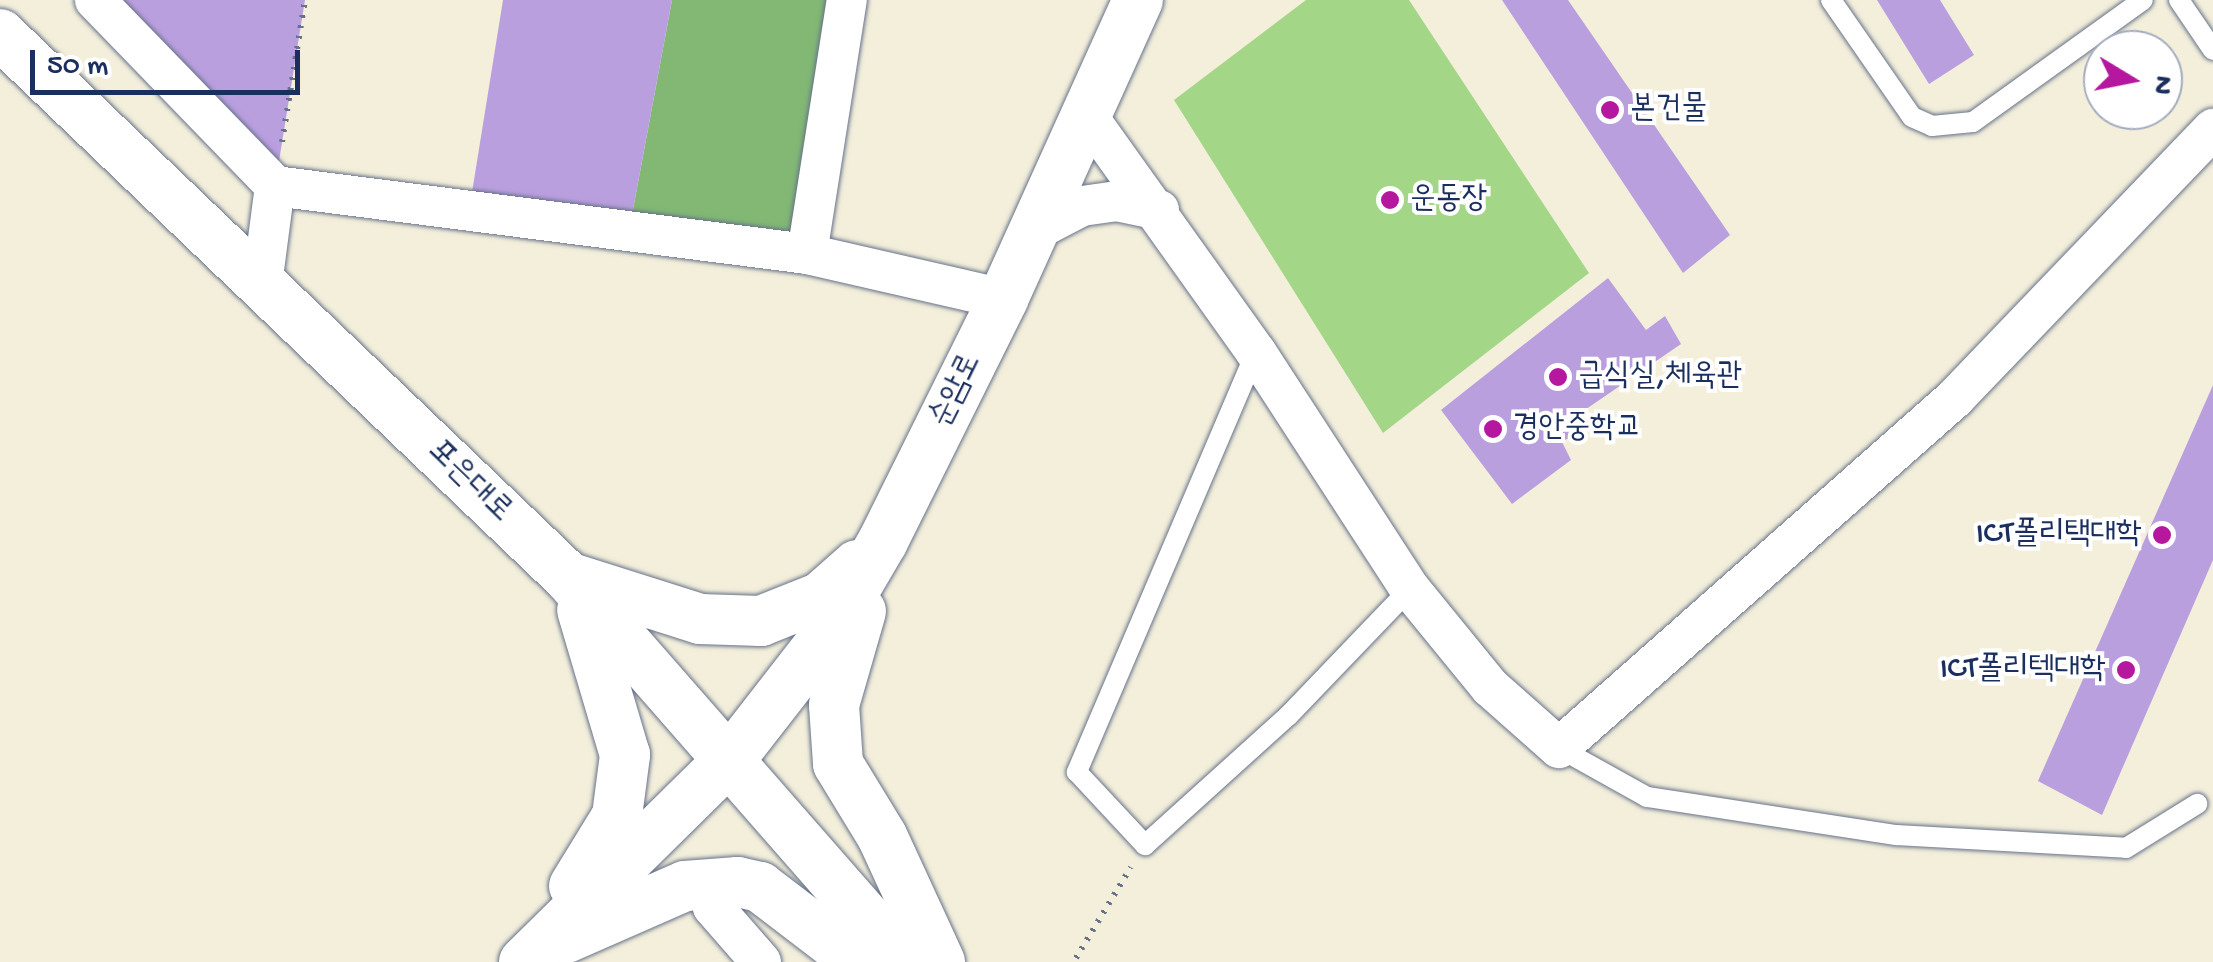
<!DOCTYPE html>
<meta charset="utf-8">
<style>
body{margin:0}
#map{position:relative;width:2213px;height:962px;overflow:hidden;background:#f3efdb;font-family:"Gochi Hand","Poor Story",sans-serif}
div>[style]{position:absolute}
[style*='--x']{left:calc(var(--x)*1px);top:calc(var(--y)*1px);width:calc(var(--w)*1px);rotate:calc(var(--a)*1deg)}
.green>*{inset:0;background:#a3d787}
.forest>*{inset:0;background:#82b874}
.building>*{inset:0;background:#ba9fdf}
.path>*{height:6px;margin-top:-3px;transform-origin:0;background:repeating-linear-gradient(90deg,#67728a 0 2.5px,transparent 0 10.5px)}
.roads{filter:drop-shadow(0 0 2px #67728a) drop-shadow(0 0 2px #67728a)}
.service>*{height:20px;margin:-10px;padding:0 10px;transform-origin:10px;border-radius:10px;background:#fff}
.minor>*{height:40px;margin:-20px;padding:0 20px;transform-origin:20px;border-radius:20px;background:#fff}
.tertiary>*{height:50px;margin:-25px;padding:0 25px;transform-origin:25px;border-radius:25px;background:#fff}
.dots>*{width:28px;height:28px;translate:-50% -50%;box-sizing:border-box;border:5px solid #fff;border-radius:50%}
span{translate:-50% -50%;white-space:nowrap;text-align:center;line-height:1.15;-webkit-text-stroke:8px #fff;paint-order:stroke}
.poi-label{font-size:32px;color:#1b2f5e}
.left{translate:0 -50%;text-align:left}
.right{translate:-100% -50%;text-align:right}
.street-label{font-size:32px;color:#1b2f5e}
.north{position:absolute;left:2083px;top:30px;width:100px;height:100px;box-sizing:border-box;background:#fff;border:2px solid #a4acbf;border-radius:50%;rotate:100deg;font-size:28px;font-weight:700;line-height:40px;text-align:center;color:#1b2f5e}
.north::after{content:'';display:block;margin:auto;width:35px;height:45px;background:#b5179e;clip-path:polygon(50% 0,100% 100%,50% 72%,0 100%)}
.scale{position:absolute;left:30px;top:50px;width:270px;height:45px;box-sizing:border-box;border:5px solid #1b2f5e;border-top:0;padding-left:12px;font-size:30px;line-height:35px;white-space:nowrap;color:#1b2f5e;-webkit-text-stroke:8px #fff;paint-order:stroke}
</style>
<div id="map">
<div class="green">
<i style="clip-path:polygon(1306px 0,1409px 0,1589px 273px,1383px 433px,1174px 100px)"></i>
</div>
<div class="forest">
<i style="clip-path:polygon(672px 0,847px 0,807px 254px,629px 231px)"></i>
</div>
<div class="building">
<i style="clip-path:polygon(94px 0,305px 0,275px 186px)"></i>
<i style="clip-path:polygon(503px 0,672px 0,629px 231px,469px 211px)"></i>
<i style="clip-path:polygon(1502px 0,1568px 0,1730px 235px,1683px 273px)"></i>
<i style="clip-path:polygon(1877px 0,1940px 0,1974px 55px,1929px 84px)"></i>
<i style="clip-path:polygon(1608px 278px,1646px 330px,1665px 316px,1681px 344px,1576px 416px,1585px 428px,1562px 442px,1571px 460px,1512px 504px,1441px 410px)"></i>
<i style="clip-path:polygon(2213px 385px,2213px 560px,2102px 815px,2038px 781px)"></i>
</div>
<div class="path">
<i style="--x:282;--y:142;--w:144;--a:-80.8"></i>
<i style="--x:1076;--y:958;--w:106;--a:-58.9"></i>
</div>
<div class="roads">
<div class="service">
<i style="--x:1831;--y:0;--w:142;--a:55.3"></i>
<i style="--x:1912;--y:117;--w:22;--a:24"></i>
<i style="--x:1932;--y:126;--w:41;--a:-5.6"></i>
<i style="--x:1973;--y:122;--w:209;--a:-35.7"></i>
<i style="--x:2179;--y:0;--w:60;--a:55.8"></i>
<i style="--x:1256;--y:352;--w:457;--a:113.1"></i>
<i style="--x:1077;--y:772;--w:100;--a:47"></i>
<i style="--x:1145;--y:845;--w:193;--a:-42.1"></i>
<i style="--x:1288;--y:716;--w:176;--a:-46.2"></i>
<i style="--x:1559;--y:748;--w:101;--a:29.1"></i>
<i style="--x:1647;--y:797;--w:252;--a:8.7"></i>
<i style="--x:1896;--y:835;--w:230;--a:3.2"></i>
<i style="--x:2126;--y:848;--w:84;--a:-31.8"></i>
</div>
<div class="minor">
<i style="--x:95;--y:0;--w:259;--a:45.9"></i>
<i style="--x:275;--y:186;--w:100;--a:97.5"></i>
<i style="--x:1086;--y:114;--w:292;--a:54.5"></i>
<i style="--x:1256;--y:352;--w:283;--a:57"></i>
<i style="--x:1410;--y:589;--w:127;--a:50.8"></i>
<i style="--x:1490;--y:687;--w:92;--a:41.5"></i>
<i style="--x:1559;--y:748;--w:529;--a:-41.47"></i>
<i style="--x:1955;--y:398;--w:373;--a:-46.2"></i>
<i style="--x:275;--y:186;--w:536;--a:7.28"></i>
<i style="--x:807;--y:254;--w:201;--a:12.9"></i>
<i style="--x:1034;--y:231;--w:54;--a:-27.5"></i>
<i style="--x:1082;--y:206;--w:34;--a:-8"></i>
<i style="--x:1116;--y:201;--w:44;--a:11.8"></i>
<i style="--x:807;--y:254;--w:257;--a:-81.1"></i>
<i style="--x:711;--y:881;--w:26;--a:86"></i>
<i style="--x:713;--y:907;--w:73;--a:48.9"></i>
</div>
<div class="tertiary">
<i style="--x:0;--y:34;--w:787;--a:43.71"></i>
<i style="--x:569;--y:578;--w:510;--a:48.81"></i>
<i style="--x:571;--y:578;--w:135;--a:17.6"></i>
<i style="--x:700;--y:619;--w:61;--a:1.9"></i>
<i style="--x:761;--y:621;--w:65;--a:-21.8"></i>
<i style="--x:821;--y:597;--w:48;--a:-41.6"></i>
<i style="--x:861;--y:611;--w:98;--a:106"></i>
<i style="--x:834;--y:705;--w:59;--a:86.1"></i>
<i style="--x:838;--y:764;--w:84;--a:58.6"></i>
<i style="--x:882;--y:836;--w:139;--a:65.3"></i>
<i style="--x:574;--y:886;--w:82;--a:-58.4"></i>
<i style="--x:617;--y:816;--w:62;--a:-82.5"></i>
<i style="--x:625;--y:755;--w:151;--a:-106.5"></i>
<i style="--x:566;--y:938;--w:130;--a:-23.6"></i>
<i style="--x:685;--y:886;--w:53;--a:-4.3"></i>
<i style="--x:738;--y:882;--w:23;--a:13"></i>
<i style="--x:760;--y:887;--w:123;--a:37.4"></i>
<i style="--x:524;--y:962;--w:292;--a:-44.6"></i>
<i style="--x:732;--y:757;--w:161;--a:-52.1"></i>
<i style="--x:831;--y:630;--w:103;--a:-59.7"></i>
<i style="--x:883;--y:541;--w:270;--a:-63.6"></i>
<i style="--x:1003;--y:299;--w:328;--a:-65.7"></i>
</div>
</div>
<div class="dots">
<i style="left:1610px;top:110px;background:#b5179e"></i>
<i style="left:1390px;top:200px;background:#b5179e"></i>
<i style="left:1558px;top:377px;background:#b5179e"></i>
<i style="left:1493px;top:429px;background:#b5179e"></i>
<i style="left:2162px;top:535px;background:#b5179e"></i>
<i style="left:2126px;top:670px;background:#b5179e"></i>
</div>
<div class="poi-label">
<span class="left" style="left:1630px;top:110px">본건물</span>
<span class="left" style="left:1410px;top:200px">운동장</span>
<span class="left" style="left:1578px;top:377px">급식실,체육관</span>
<span class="left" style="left:1513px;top:429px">경안중학교</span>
<span class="right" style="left:2142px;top:535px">ICT폴리택대학</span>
<span class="right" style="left:2106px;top:670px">ICT폴리텍대학</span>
</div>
<div class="street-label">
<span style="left:957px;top:391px;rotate:-64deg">순암로</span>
<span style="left:469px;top:482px;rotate:44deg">포은대로</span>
</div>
<div class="north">N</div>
<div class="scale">50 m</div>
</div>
